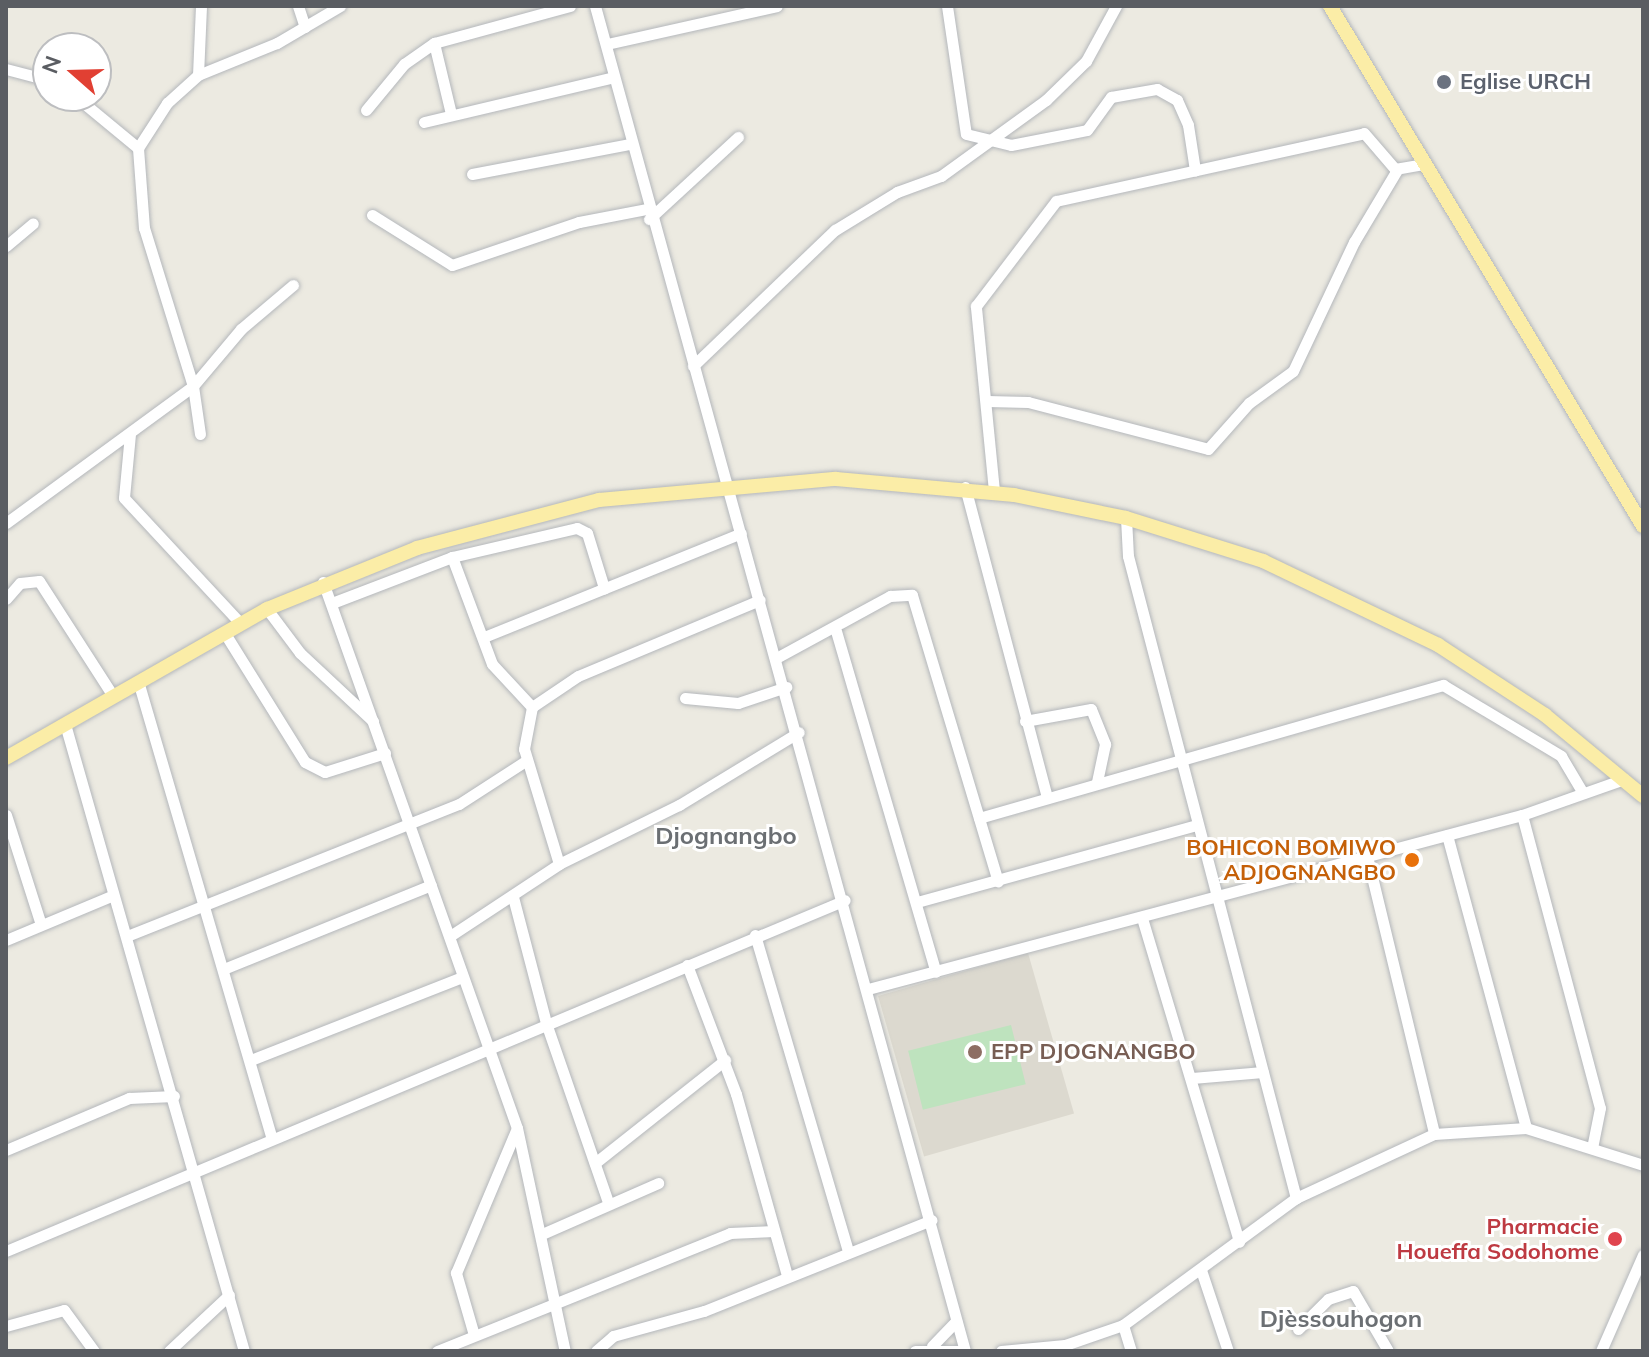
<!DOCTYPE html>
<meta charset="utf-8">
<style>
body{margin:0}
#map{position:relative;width:1649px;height:1357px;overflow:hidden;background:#eceae1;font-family:Mulish,sans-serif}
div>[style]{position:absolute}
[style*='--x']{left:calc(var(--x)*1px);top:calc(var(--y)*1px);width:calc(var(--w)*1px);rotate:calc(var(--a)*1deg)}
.education>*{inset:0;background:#dcd9cf;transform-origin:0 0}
.green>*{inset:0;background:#bee3be;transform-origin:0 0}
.roads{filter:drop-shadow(0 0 2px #b4b7bb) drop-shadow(0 0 2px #b4b7bb)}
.minor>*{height:11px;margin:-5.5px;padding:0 5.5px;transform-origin:5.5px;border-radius:5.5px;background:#fff}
.major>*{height:14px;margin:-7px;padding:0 7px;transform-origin:7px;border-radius:7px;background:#fbeda7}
.dots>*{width:22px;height:22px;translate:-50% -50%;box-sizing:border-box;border:4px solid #fff;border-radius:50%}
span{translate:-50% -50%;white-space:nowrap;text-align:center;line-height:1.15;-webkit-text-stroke:6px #fff;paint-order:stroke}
.worship-label{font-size:22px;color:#5b616d;font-weight:700}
.left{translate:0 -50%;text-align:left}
.food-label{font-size:22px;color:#c56008;font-weight:700}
.right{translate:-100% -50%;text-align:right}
.education-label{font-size:22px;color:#785e54;font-weight:700}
.health-label{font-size:22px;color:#be3a42;font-weight:700}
.neighbourhood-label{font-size:24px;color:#6b6f73;font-weight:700}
.frame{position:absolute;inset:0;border:8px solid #5a5d62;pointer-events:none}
.north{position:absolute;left:32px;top:32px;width:80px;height:80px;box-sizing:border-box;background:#fff;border:2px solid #bdbec0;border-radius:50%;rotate:290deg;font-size:22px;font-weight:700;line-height:32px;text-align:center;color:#5a5d62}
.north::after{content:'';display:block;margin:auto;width:28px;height:36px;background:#e14033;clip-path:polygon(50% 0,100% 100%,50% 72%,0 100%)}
</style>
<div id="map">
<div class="education">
<i style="left:1028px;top:953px;width:167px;height:156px;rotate:74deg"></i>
</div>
<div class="green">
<i style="left:1011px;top:1025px;width:61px;height:106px;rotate:76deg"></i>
</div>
<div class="roads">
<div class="minor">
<i style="--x:298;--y:6;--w:22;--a:72"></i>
<i style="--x:595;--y:6;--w:1395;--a:74.62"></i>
<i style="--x:947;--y:6;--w:129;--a:81.6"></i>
<i style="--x:966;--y:134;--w:46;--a:13.7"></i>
<i style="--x:1011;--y:145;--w:77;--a:-11.2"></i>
<i style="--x:1087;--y:130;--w:41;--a:-54"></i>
<i style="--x:1111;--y:97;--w:47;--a:-9.9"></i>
<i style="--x:1157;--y:89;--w:23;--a:29"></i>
<i style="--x:1177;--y:100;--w:27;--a:66"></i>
<i style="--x:1188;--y:125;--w:46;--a:81.2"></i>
<i style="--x:434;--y:43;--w:73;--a:76.5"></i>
<i style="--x:607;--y:44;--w:174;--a:-12.6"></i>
<i style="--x:6;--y:69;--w:43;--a:14.7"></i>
<i style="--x:198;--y:75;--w:69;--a:-87.5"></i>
<i style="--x:366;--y:110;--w:60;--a:-50.4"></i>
<i style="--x:404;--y:64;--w:37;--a:-35"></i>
<i style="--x:434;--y:43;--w:141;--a:-15.2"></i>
<i style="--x:424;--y:122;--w:195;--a:-13.3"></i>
<i style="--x:138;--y:148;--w:54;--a:-57.2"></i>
<i style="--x:167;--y:103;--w:42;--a:-42.1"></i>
<i style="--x:198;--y:75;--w:85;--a:-22.1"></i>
<i style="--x:277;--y:43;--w:73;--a:-30.4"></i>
<i style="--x:472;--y:174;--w:161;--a:-10.8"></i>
<i style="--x:372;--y:215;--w:94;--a:32"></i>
<i style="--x:452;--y:265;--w:134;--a:-18.7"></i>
<i style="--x:579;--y:222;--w:68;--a:-11"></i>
<i style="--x:649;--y:219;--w:121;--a:-42.7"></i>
<i style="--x:6;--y:246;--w:35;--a:-40"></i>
<i style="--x:693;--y:366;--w:197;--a:-43.8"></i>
<i style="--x:835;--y:230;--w:73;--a:-31.5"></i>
<i style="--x:897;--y:192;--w:47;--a:-20"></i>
<i style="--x:941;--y:176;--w:130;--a:-35.9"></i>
<i style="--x:1046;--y:100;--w:56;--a:-44.3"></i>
<i style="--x:1086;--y:61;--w:63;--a:-61.4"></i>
<i style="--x:987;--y:401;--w:41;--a:1.4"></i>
<i style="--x:1028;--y:402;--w:186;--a:14.6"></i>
<i style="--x:1208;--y:449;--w:62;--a:-48.3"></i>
<i style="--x:1249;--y:403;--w:54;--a:-36"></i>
<i style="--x:1293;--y:371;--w:143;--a:-64.7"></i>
<i style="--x:1354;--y:242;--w:84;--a:-59.2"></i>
<i style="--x:130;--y:434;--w:64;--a:95.4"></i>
<i style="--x:124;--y:498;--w:171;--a:47.1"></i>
<i style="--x:200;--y:434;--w:49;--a:-98.3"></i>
<i style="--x:193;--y:386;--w:75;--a:-49.9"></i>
<i style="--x:241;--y:329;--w:68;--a:-40.2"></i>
<i style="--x:965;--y:487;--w:321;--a:75.2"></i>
<i style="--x:994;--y:491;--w:186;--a:-95.6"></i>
<i style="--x:976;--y:306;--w:132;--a:-52.7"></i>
<i style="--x:1056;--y:201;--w:315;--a:-12.4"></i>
<i style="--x:1364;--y:133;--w:48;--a:49.3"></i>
<i style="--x:1395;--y:169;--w:27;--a:-10"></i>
<i style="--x:1126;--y:518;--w:38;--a:87"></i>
<i style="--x:1128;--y:556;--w:664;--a:75.34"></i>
<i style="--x:6;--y:523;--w:232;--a:-36.2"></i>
<i style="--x:193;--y:386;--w:165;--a:-107.2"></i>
<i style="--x:144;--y:228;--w:80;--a:-94.3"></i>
<i style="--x:138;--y:148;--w:82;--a:-140.5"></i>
<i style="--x:452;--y:557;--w:114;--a:69.5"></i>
<i style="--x:492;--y:664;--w:59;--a:47.1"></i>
<i style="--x:323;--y:582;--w:579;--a:70.44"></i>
<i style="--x:517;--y:1128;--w:228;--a:77.9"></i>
<i style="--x:6;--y:599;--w:21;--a:-49"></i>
<i style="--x:20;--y:583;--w:19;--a:-6"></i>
<i style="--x:39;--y:581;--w:137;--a:57.2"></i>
<i style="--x:332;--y:603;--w:129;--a:-21"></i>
<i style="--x:452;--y:557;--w:128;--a:-13.1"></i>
<i style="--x:577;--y:528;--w:11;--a:27"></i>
<i style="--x:587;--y:533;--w:58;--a:72.8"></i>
<i style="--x:267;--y:609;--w:55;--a:53.1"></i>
<i style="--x:300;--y:653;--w:100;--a:43"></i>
<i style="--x:836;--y:631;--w:355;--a:73.7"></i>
<i style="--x:224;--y:632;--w:153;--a:58.1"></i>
<i style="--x:305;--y:762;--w:22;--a:27"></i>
<i style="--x:325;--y:772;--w:63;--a:-17.6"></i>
<i style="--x:484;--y:637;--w:277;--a:-22"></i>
<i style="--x:778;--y:657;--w:128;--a:-28.6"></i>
<i style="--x:890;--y:596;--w:22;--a:-3"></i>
<i style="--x:912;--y:595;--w:299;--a:73.3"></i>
<i style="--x:138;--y:681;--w:476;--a:73.7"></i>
<i style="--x:685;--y:698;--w:53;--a:5.4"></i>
<i style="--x:738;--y:703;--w:51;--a:-18.4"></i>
<i style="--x:1025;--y:721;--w:67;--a:-10.3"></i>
<i style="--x:1091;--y:709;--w:38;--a:68"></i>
<i style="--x:1105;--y:744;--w:40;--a:102"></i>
<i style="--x:65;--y:724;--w:652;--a:74.07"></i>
<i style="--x:6;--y:815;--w:115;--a:72.3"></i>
<i style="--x:1522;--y:815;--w:303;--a:75.1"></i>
<i style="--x:1600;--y:1108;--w:41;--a:101.3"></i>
<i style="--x:979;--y:818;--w:483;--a:-16"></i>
<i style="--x:1443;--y:685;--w:138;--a:31"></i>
<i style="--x:1561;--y:756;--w:43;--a:59.3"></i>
<i style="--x:1447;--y:835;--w:303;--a:74.9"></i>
<i style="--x:1367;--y:856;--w:286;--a:76.4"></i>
<i style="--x:559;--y:864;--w:120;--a:-106.9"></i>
<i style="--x:524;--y:749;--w:43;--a:-79.2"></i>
<i style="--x:532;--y:707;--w:55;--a:-34"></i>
<i style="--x:578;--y:676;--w:197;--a:-22.7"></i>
<i style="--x:513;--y:897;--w:130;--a:75.3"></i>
<i style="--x:546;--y:1023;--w:189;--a:70.9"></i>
<i style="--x:917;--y:902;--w:290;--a:-15.4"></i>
<i style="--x:1142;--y:918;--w:338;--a:73.3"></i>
<i style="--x:755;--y:935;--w:329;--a:73.6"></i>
<i style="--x:127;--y:936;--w:357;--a:-21.7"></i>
<i style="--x:459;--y:804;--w:81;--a:-32.9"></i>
<i style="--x:450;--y:936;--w:131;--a:-33.4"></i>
<i style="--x:559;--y:864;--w:134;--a:-26.2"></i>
<i style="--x:679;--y:805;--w:140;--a:-31.3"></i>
<i style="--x:6;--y:940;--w:114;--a:-22.7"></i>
<i style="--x:687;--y:965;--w:138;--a:69.2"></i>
<i style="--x:736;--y:1094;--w:188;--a:74.3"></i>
<i style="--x:226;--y:968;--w:221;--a:-22"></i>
<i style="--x:868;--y:989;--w:677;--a:-14.9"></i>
<i style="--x:1522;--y:815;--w:108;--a:-19.4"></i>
<i style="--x:253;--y:1059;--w:225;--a:-21.4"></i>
<i style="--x:1192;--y:1078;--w:71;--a:-4.8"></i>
<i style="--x:6;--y:1150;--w:134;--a:-22.9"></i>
<i style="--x:129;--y:1098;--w:45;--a:-2.5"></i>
<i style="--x:595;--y:1163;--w:166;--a:-38.4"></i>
<i style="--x:542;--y:1234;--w:127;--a:-23.7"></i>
<i style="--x:6;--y:1251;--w:909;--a:-22.7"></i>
<i style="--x:1201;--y:1270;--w:85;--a:71.6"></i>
<i style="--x:1123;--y:1325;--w:27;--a:73"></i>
<i style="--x:6;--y:1326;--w:60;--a:-15.4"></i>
<i style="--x:64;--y:1310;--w:51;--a:53.8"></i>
<i style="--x:1298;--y:1329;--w:42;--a:-45"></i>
<i style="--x:1328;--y:1299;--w:26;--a:-18"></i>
<i style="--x:1353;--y:1291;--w:69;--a:59.7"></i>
<i style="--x:474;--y:1335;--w:65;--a:-106.2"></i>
<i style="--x:456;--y:1273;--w:157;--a:-67.2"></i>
<i style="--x:932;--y:1346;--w:35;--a:-46"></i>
<i style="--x:169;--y:1351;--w:82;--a:-43"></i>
<i style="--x:437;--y:1351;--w:316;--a:-21.9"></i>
<i style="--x:730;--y:1233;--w:44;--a:-2.6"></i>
<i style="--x:596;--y:1351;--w:23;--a:-41"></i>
<i style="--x:613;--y:1336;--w:94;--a:-15.4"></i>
<i style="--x:704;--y:1311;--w:245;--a:-21.8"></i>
<i style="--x:915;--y:1351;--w:47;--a:0"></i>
<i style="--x:1001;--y:1351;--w:64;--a:-5.4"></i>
<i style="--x:1065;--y:1345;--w:61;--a:-19"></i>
<i style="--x:1123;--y:1325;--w:215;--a:-36.3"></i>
<i style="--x:1296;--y:1198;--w:152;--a:-24.9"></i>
<i style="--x:1434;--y:1134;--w:92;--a:-3.7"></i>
<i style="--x:1526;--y:1128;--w:123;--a:17.5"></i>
<i style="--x:1601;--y:1351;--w:105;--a:-66.4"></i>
</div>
<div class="major">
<i style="--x:1330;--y:6;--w:607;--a:58.96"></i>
<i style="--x:6;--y:758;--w:301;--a:-29.7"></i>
<i style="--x:267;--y:609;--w:162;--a:-22.1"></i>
<i style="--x:417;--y:548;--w:188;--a:-14.8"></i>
<i style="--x:599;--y:500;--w:238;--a:-5.1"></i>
<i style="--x:836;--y:479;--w:179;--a:5.1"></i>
<i style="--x:1014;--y:495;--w:114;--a:11.6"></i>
<i style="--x:1126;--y:518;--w:144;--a:17.4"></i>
<i style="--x:1263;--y:561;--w:194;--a:25.6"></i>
<i style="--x:1438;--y:645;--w:128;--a:33.2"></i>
<i style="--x:1545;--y:715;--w:127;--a:39.6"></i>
</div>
</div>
<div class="dots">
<i style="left:1444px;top:82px;background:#6b7280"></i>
<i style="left:1412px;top:860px;background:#e8710a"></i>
<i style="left:975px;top:1052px;background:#8d6e63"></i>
<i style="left:1615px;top:1239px;background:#e0444e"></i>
</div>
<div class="worship-label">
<span class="left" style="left:1460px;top:82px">Eglise URCH</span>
</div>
<div class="food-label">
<span class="right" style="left:1396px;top:860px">BOHICON BOMIWO<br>ADJOGNANGBO</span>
</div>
<div class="education-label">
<span class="left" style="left:991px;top:1052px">EPP DJOGNANGBO</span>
</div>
<div class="health-label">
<span class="right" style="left:1599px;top:1239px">Pharmacie<br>Houeffa Sodohome</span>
</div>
<div class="neighbourhood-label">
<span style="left:726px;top:836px">Djognangbo</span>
<span style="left:1341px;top:1319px">Djèssouhogon</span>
</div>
<div class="frame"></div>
<div class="north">N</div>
</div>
